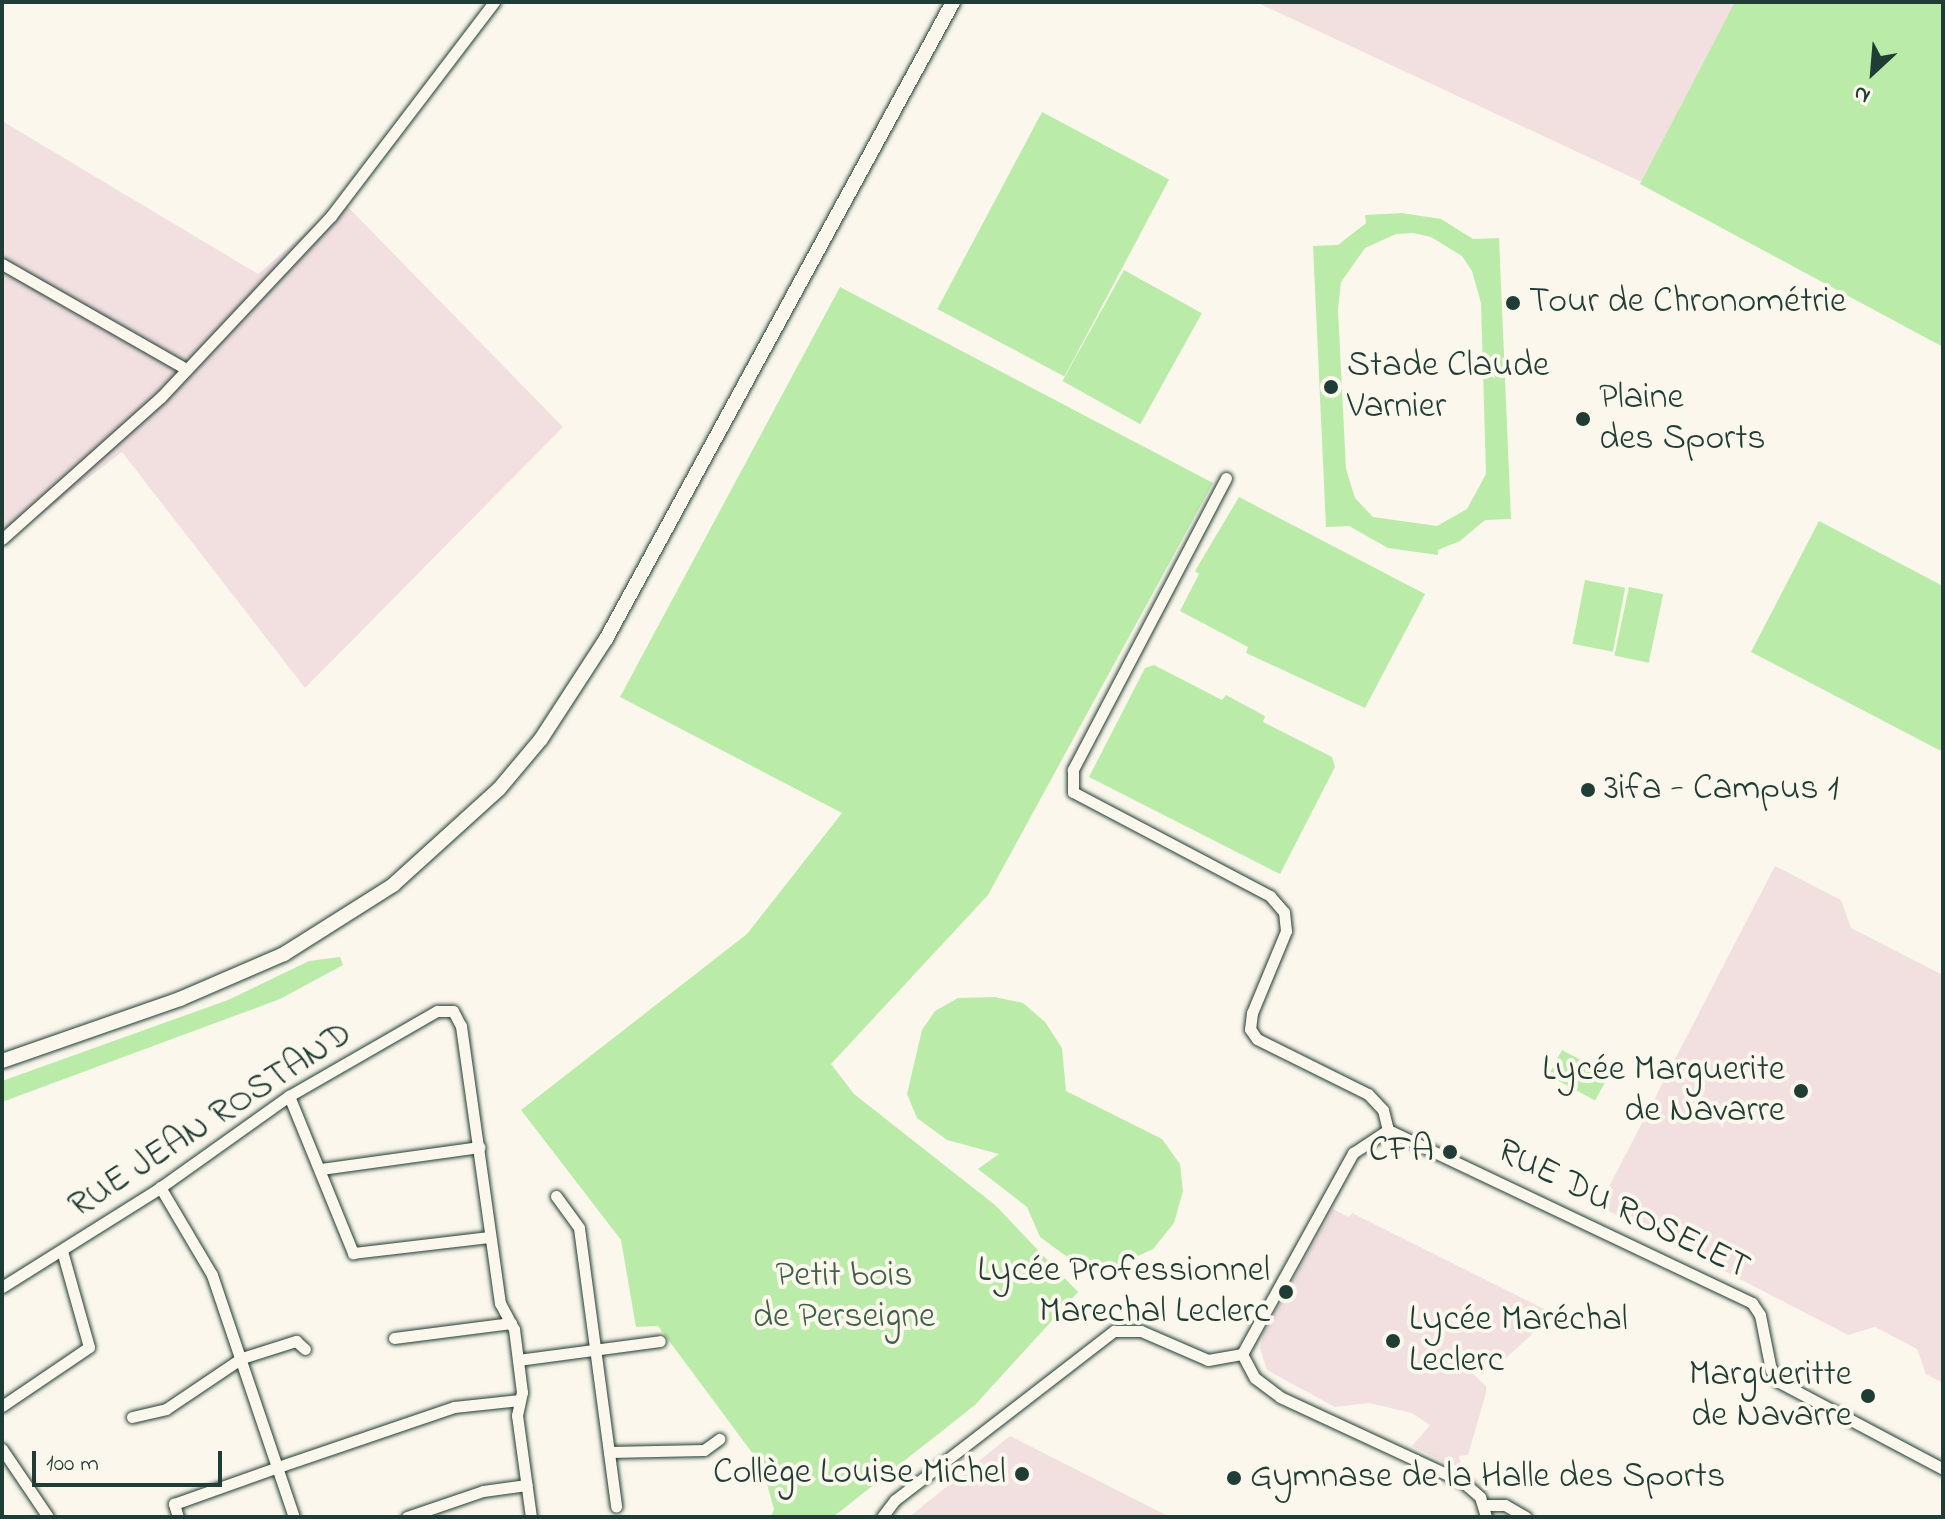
<!DOCTYPE html>
<meta charset="utf-8">
<style>
body{margin:0}
#map{position:relative;width:1945px;height:1519px;overflow:hidden;background:#fbf7ec;font-family:"Indie Flower",sans-serif}
div>[style]{position:absolute}
[style*='--x']{left:calc(var(--x)*1px);top:calc(var(--y)*1px);width:calc(var(--w)*1px);rotate:calc(var(--a)*1deg)}
.built>*{inset:0;background:#f2e0e1}
.green>*{inset:0;background:#bbeba9;transform-origin:0 0}
.roads{filter:drop-shadow(0 0 2px #1f3d34) drop-shadow(0 0 2px #1f3d34)}
.street>*{height:11px;margin:-5.5px;padding:0 5.5px;transform-origin:5.5px;border-radius:5.5px;background:#fbf7ec}
.secondary>*{height:14px;margin:-7px;padding:0 7px;transform-origin:7px;border-radius:7px;background:#fbf7ec}
.dots>*{width:22px;height:22px;translate:-50% -50%;box-sizing:border-box;border:4px solid #fbf7ec;border-radius:50%}
span{translate:-50% -50%;white-space:nowrap;text-align:center;line-height:1.15;-webkit-text-stroke:8px #fbf7ec;paint-order:stroke}
.poi-label{font-size:36px;color:#1f3d34}
.left{translate:0 -50%;text-align:left}
.right{translate:-100% -50%;text-align:right}
.street-label{font-size:36px;color:#1f3d34}
.park-label{font-size:36px;color:#3e604b}
.frame{position:absolute;inset:0;border:4px solid #1f3d34;pointer-events:none}
.north{position:absolute;left:1833px;top:32px;width:80px;height:80px;-webkit-text-stroke:6px #fbf7ec;paint-order:stroke;rotate:206deg;font-size:22px;font-weight:700;line-height:32px;text-align:center;color:#1f3d34}
.north::after{content:'';display:block;margin:auto;width:28px;height:36px;background:#1f3d34;clip-path:polygon(50% 0,100% 100%,50% 72%,0 100%)}
.scale{position:absolute;left:32px;top:1451px;width:190px;height:36px;box-sizing:border-box;border:4px solid #1f3d34;border-top:0;padding-left:10px;font-size:24px;line-height:28px;white-space:nowrap;color:#1f3d34;-webkit-text-stroke:6px #fbf7ec;paint-order:stroke}
</style>
<div id="map">
<div class="built">
<i style="clip-path:polygon(1256px 2px,1738px 2px,1646px 184px)"></i>
<i style="clip-path:polygon(2px 121px,258px 274px,342px 201px,563px 427px,305px 688px,122px 452px,2px 544px)"></i>
<i style="clip-path:polygon(1775px 866px,1841px 900px,1851px 928px,1943px 975px,1943px 1383px,1926px 1374px,1917px 1349px,1875px 1327px,1848px 1335px,1599px 1206px)"></i>
<i style="clip-path:polygon(1333px 1209px,1349px 1217px,1352px 1213px,1554px 1314px,1494px 1369px,1473px 1365px,1471px 1372px,1486px 1386px,1486px 1393px,1468px 1455px,1459px 1456px,1462px 1471px,1412px 1446px,1430px 1425px,1412px 1413px,1369px 1403px,1335px 1407px,1267px 1370px,1260px 1349px,1263px 1334px)"></i>
<i style="clip-path:polygon(1010px 1436px,1170px 1517px,909px 1517px)"></i>
</div>
<div class="green">
<i style="clip-path:polygon(1735px 2px,1943px 2px,1943px 347px,1640px 184px)"></i>
<i style="left:1042px;top:112px;width:144px;height:223px;rotate:28deg"></i>
<i style="clip-path:polygon(evenodd,1402px 213px,1441px 219px,1473px 239px,1499px 238px,1511px 519px,1485px 520px,1460px 541px,1438px 550px,1438px 555px,1388px 548px,1349px 526px,1326px 527px,1313px 246px,1338px 245px,1366px 223px,1365px 215px,1402px 213px,1413px 233px,1431px 237px,1462px 256px,1472px 271px,1481px 303px,1486px 474px,1467px 509px,1437px 526px,1373px 517px,1355px 498px,1346px 469px,1338px 310px,1341px 282px,1365px 248px,1396px 234px,1413px 233px)"></i>
<i style="left:1124px;top:270px;width:89px;height:127px;rotate:29deg"></i>
<i style="clip-path:polygon(840px 287px,1213px 483px,988px 895px,831px 1064px,854px 1094px,995px 1205px,1078px 1292px,975px 1405px,833px 1517px,771px 1517px,774px 1509px,762px 1466px,658px 1326px,636px 1327px,621px 1240px,521px 1110px,747px 934px,842px 813px,620px 697px)"></i>
<i style="clip-path:polygon(1239px 497px,1425px 594px,1365px 708px,1246px 653px,1248px 647px,1180px 611px,1199px 574px,1195px 571px)"></i>
<i style="clip-path:polygon(1819px 521px,1943px 586px,1943px 752px,1751px 652px)"></i>
<i style="left:1585px;top:580px;width:41px;height:65px;rotate:11deg"></i>
<i style="left:1629px;top:587px;width:35px;height:70px;rotate:12deg"></i>
<i style="clip-path:polygon(1154px 665px,1222px 700px,1226px 695px,1265px 716px,1263px 722px,1332px 757px,1335px 767px,1280px 874px,1089px 777px,1145px 668px)"></i>
<i style="clip-path:polygon(340px 957px,343px 965px,280px 999px,2px 1102px,2px 1081px,228px 1000px,309px 961px)"></i>
<i style="clip-path:polygon(995px 997px,1023px 1003px,1045px 1022px,1062px 1048px,1066px 1091px,1162px 1139px,1180px 1164px,1183px 1191px,1174px 1223px,1153px 1249px,1118px 1265px,1070px 1259px,1040px 1237px,1027px 1207px,978px 1169px,999px 1154px,947px 1140px,917px 1118px,907px 1094px,922px 1030px,935px 1011px,958px 998px)"></i>
<i style="left:1562px;top:1050px;width:53px;height:29px;rotate:28deg"></i>
</div>
<div class="roads">
<div class="street">
<i style="--x:2;--y:264;--w:212;--a:29.7"></i>
<i style="--x:1226;--y:478;--w:330;--a:117.7"></i>
<i style="--x:1073;--y:770;--w:22;--a:90"></i>
<i style="--x:1073;--y:792;--w:223;--a:27.8"></i>
<i style="--x:1270;--y:896;--w:21;--a:49"></i>
<i style="--x:1284;--y:912;--w:19;--a:84"></i>
<i style="--x:1286;--y:931;--w:89;--a:112.5"></i>
<i style="--x:1252;--y:1013;--w:16;--a:97"></i>
<i style="--x:1250;--y:1029;--w:12;--a:55"></i>
<i style="--x:1257;--y:1039;--w:124;--a:26.4"></i>
<i style="--x:1368;--y:1094;--w:22;--a:47"></i>
<i style="--x:1383;--y:1110;--w:21;--a:76"></i>
<i style="--x:2;--y:539;--w:213;--a:-41.8"></i>
<i style="--x:161;--y:397;--w:248;--a:-46.8"></i>
<i style="--x:331;--y:216;--w:269;--a:-52.7"></i>
<i style="--x:289;--y:1096;--w:170;--a:67.8"></i>
<i style="--x:353;--y:1253;--w:138;--a:-6.7"></i>
<i style="--x:321;--y:1169;--w:160;--a:-7.9"></i>
<i style="--x:160;--y:1187;--w:102;--a:59.4"></i>
<i style="--x:212;--y:1275;--w:256;--a:71.3"></i>
<i style="--x:556;--y:1196;--w:39;--a:54"></i>
<i style="--x:579;--y:1228;--w:281;--a:82.4"></i>
<i style="--x:2;--y:1287;--w:184;--a:-32.1"></i>
<i style="--x:158;--y:1189;--w:161;--a:-35.4"></i>
<i style="--x:289;--y:1096;--w:171;--a:-29.9"></i>
<i style="--x:437;--y:1011;--w:16;--a:0"></i>
<i style="--x:453;--y:1011;--w:17;--a:62"></i>
<i style="--x:461;--y:1026;--w:280;--a:82"></i>
<i style="--x:500;--y:1303;--w:30;--a:62"></i>
<i style="--x:514;--y:1329;--w:64;--a:82.8"></i>
<i style="--x:522;--y:1392;--w:24;--a:102"></i>
<i style="--x:517;--y:1415;--w:103;--a:82.2"></i>
<i style="--x:394;--y:1338;--w:118;--a:-7.3"></i>
<i style="--x:1242;--y:1354;--w:230;--a:-61.1"></i>
<i style="--x:1353;--y:1153;--w:42;--a:-33.3"></i>
<i style="--x:1388;--y:1130;--w:403;--a:25.4"></i>
<i style="--x:1752;--y:1303;--w:14;--a:56"></i>
<i style="--x:1760;--y:1315;--w:56;--a:78.7"></i>
<i style="--x:1771;--y:1370;--w:14;--a:56"></i>
<i style="--x:1779;--y:1382;--w:186;--a:27.9"></i>
<i style="--x:1242;--y:1354;--w:27;--a:62"></i>
<i style="--x:1255;--y:1378;--w:31;--a:37"></i>
<i style="--x:1280;--y:1397;--w:202;--a:24.9"></i>
<i style="--x:1463;--y:1482;--w:23;--a:41"></i>
<i style="--x:1480;--y:1497;--w:21;--a:73"></i>
<i style="--x:518;--y:1360;--w:143;--a:-7.6"></i>
<i style="--x:2;--y:1406;--w:105;--a:-34.1"></i>
<i style="--x:89;--y:1347;--w:100;--a:-105.7"></i>
<i style="--x:132;--y:1417;--w:35;--a:-13"></i>
<i style="--x:166;--y:1409;--w:92;--a:-33.9"></i>
<i style="--x:242;--y:1358;--w:57;--a:-17.5"></i>
<i style="--x:296;--y:1341;--w:12;--a:42"></i>
<i style="--x:2;--y:1449;--w:82;--a:55.9"></i>
<i style="--x:609;--y:1452;--w:95;--a:-1.2"></i>
<i style="--x:704;--y:1450;--w:19;--a:-36"></i>
<i style="--x:1484;--y:1505;--w:21;--a:0"></i>
<i style="--x:1505;--y:1505;--w:24;--a:30"></i>
<i style="--x:178;--y:1517;--w:14;--a:-107"></i>
<i style="--x:174;--y:1504;--w:110;--a:-19.6"></i>
<i style="--x:278;--y:1467;--w:186;--a:-18.8"></i>
<i style="--x:454;--y:1407;--w:66;--a:-6.1"></i>
<i style="--x:407;--y:1517;--w:80;--a:-18.9"></i>
<i style="--x:483;--y:1491;--w:44;--a:-7.8"></i>
<i style="--x:882;--y:1517;--w:21;--a:-53"></i>
<i style="--x:895;--y:1500;--w:277;--a:-37.7"></i>
<i style="--x:1114;--y:1331;--w:27;--a:0"></i>
<i style="--x:1141;--y:1331;--w:73;--a:23.4"></i>
<i style="--x:1208;--y:1360;--w:35;--a:-10"></i>
</div>
<div class="secondary">
<i style="--x:2;--y:1061;--w:188;--a:-19.2"></i>
<i style="--x:180;--y:999;--w:113;--a:-23.4"></i>
<i style="--x:284;--y:954;--w:129;--a:-32.3"></i>
<i style="--x:393;--y:885;--w:143;--a:-42.2"></i>
<i style="--x:499;--y:789;--w:65;--a:-50"></i>
<i style="--x:541;--y:739;--w:119;--a:-57"></i>
<i style="--x:606;--y:639;--w:725;--a:-61.42"></i>
</div>
</div>
<div class="dots">
<i style="left:1513px;top:303px;background:#1f3d34"></i>
<i style="left:1331px;top:387px;background:#1f3d34"></i>
<i style="left:1583px;top:419px;background:#1f3d34"></i>
<i style="left:1588px;top:790px;background:#1f3d34"></i>
<i style="left:1801px;top:1091px;background:#1f3d34"></i>
<i style="left:1450px;top:1152px;background:#1f3d34"></i>
<i style="left:1286px;top:1292px;background:#1f3d34"></i>
<i style="left:1393px;top:1341px;background:#1f3d34"></i>
<i style="left:1868px;top:1396px;background:#1f3d34"></i>
<i style="left:1022px;top:1474px;background:#1f3d34"></i>
<i style="left:1234px;top:1478px;background:#1f3d34"></i>
</div>
<div class="poi-label">
<span class="left" style="left:1529px;top:303px">Tour de Chronométrie</span>
<span class="left" style="left:1347px;top:387px">Stade Claude<br>Varnier</span>
<span class="left" style="left:1599px;top:419px">Plaine<br>des Sports</span>
<span class="left" style="left:1604px;top:790px">3ifa - Campus 1</span>
<span class="right" style="left:1785px;top:1091px">Lycée Marguerite<br>de Navarre</span>
<span class="right" style="left:1434px;top:1152px">CFA</span>
<span class="right" style="left:1270px;top:1292px">Lycée Professionnel<br>Marechal Leclerc</span>
<span class="left" style="left:1409px;top:1341px">Lycée Maréchal<br>Leclerc</span>
<span class="right" style="left:1852px;top:1396px">Margueritte<br>de Navarre</span>
<span class="right" style="left:1006px;top:1474px">Collège Louise Michel</span>
<span class="left" style="left:1250px;top:1478px">Gymnase de la Halle des Sports</span>
</div>
<div class="street-label">
<span style="left:211px;top:1121px;rotate:-33deg">RUE JEAN ROSTAND</span>
<span style="left:1623px;top:1210px;rotate:26deg">RUE DU ROSELET</span>
</div>
<div class="park-label">
<span style="left:844px;top:1297px">Petit bois<br>de Perseigne</span>
</div>
<div class="frame"></div>
<div class="north">N</div>
<div class="scale">100 m</div>
</div>
